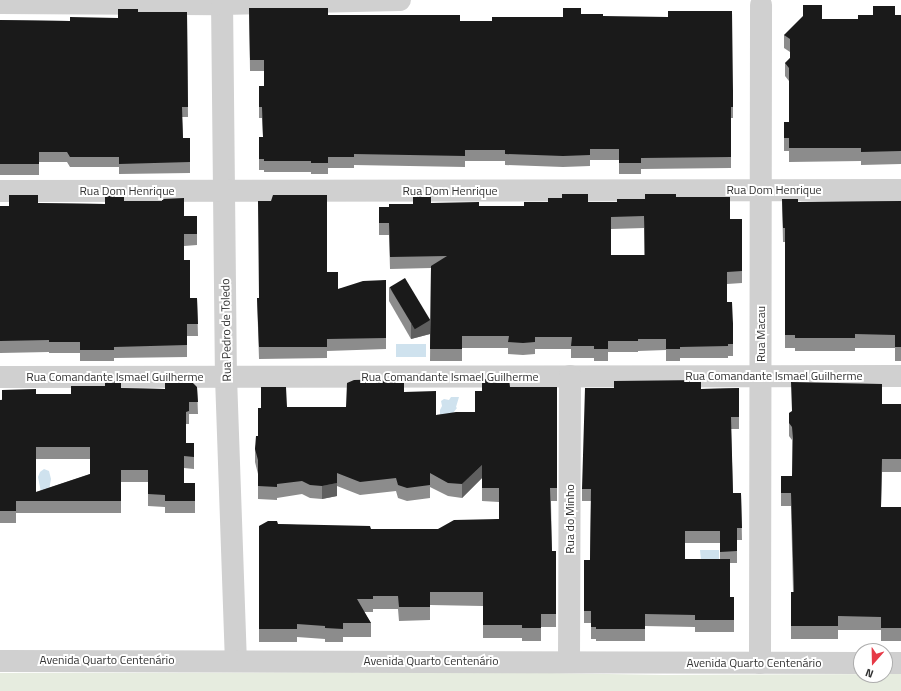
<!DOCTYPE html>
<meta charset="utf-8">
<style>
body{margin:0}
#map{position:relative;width:901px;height:691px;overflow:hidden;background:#fff;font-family:"Titillium Web",sans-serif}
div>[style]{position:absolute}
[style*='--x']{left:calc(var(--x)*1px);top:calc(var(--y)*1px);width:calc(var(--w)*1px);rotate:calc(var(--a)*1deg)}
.green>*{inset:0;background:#e6ecdf}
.water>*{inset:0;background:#cfe2ee;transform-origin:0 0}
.minor>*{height:22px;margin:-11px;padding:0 11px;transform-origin:11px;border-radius:11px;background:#d0d0d0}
.wall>*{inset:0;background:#8c8c8c}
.shaded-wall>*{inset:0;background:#5f5f5f}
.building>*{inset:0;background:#1a1a1a;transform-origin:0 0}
span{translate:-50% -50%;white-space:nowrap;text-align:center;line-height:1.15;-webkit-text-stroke:4px #fff;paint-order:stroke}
.street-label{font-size:12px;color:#333}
.north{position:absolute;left:853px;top:643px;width:40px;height:40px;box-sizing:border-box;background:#fff;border:1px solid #adadad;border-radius:50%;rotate:200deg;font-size:11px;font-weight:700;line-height:16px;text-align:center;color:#333}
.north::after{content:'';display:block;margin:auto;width:14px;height:18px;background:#e63946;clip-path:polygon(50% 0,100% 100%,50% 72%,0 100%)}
</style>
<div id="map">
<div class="green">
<i style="clip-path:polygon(486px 672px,664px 675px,901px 674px,901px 691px,0 691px,0 673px)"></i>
</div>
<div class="water">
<i style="left:396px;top:344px;width:30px;height:13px"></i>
<i style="clip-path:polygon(451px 397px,459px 397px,456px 407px,457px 408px,453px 413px,440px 418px,440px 410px,442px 406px,441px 401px,444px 399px,449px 400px)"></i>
<i style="clip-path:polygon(44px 469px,49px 471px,51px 479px,49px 490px,41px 492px,38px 477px,40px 472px)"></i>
<i style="clip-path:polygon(700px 550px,719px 550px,719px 563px,701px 560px)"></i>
</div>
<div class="minor">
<i style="--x:222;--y:0;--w:377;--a:89.4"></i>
<i style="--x:226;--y:377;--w:283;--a:88"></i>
<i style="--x:0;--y:3;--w:222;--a:0.3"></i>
<i style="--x:222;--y:4;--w:178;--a:-1.3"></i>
<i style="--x:0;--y:191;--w:901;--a:-0.06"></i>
<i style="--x:0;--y:377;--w:901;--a:-0.06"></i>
<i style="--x:0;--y:661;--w:861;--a:0.13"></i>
<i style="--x:569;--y:662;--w:286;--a:-89.8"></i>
<i style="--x:760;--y:663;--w:658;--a:-89.91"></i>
<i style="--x:885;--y:663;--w:16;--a:0"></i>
</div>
<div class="wall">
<i style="clip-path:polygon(249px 8px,328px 15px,460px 21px,492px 21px,563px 17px,581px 14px,603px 16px,733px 92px,733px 118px,731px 118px,731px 168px,641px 169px,641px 174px,619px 174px,619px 160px,590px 160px,590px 166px,563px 167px,505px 165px,505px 161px,465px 161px,465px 167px,354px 165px,354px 168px,328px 168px,328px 174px,311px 174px,311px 172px,264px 172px,264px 170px,259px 170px,259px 159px,263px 137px,262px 118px,259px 118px,259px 86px,264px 86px,264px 71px,250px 71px)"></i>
<i style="clip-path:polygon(138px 12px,187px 12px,188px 117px,182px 117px,183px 138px,190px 138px,190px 173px,119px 174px,119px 167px,70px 167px,67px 162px,39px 162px,39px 175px,0 175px,0 20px,70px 21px,118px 18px)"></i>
<i style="clip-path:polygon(873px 15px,901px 15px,901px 164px,861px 165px,861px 161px,789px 162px,789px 151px,784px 151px,784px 122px,789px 122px,789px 81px,785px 76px,785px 63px,790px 58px,790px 52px,784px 48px,784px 35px,822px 19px,858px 19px)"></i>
<i style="clip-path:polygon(evenodd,676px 197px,730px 219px,742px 219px,742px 283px,727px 284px,727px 302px,733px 324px,733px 356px,728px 356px,728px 358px,680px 358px,680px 361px,666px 361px,666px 350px,638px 351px,638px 352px,608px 352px,608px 361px,594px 361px,594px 358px,571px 358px,571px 349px,535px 349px,535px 354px,523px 355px,508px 354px,508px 348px,462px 348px,462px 361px,430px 361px,431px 268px,390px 269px,389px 235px,379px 235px,379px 207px,389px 207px,431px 203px,479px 206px,524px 206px,588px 202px,617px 202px,645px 199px,676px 197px,644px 228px,644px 255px,611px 255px,611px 229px,644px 228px)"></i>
<i style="clip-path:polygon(782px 199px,798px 202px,901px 201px,901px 361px,895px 361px,895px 348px,855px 348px,855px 351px,795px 351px,795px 348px,785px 348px,785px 242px,783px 242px)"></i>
<i style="clip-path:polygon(124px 201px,184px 216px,197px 216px,197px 245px,184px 246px,184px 260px,190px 298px,197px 298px,198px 336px,187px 336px,187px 357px,114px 358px,114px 361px,80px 361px,80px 353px,49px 353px,49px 352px,0 353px,0 206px,9px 206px,38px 203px,105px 204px)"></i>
<i style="clip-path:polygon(327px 272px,338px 289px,386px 280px,386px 349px,327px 351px,327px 358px,259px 359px,257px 298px,259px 298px)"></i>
<i style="clip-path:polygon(389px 287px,430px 334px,411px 339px,389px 301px)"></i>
<i style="clip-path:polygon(389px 381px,404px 392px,436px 415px,475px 412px,482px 391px,510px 387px,557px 387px,557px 501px,551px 501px,552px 551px,556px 551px,556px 627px,541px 627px,541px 641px,522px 641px,522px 638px,483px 638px,483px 606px,430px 605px,430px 620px,399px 621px,398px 609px,373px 609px,373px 612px,364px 612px,371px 623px,371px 637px,343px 637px,343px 642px,325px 642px,325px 639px,297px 637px,297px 642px,259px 642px,259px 526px,278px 524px,371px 529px,438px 529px,499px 519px,499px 502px,482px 501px,482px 478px,462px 498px,448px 496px,430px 487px,430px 498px,407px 501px,398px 498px,396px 491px,360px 495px,337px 486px,337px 496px,322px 499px,310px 498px,302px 494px,277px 498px,277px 500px,258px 499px,258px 474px,255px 462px,255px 449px,258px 436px,287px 407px,346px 407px)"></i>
<i style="clip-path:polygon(evenodd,197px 387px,198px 414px,189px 414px,189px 424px,186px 424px,186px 443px,194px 443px,194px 469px,184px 468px,184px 483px,195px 483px,195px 513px,165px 513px,165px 507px,148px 506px,148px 482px,121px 482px,121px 513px,16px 513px,16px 523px,0 523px,0 400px,36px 394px,71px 394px,121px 388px,165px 389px,197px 387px,36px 459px,90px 459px,90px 474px,36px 492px,36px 459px)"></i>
<i style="clip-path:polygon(evenodd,739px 388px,739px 429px,731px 429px,733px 493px,741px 493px,742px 540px,737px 540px,737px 563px,730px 563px,730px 597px,734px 597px,734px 632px,695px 632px,695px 627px,645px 626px,645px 641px,596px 641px,596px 639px,591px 639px,591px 623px,584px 623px,584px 560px,590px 560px,591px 501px,582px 501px,582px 489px,701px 389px,739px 388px,685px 543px,720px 543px,720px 559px,685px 559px,685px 543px)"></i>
<i style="clip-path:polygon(882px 404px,901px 404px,901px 472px,882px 472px,881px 507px,901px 507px,901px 641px,881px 641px,881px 630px,838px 630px,838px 639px,791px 639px,791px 592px,793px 592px,791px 506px,781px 506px,781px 476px,792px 476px,792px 440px,789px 436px,789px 413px)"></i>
</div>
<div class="shaded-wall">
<i style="clip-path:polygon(430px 320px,430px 334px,411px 339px,411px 324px)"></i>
<i style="clip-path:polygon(482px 465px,482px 478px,462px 498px,462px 484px)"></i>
<i style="clip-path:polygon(337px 483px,337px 496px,322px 499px,322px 486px)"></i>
</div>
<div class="building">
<i style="clip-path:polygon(803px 5px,822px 5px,822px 19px,858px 19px,858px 15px,873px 15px,873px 6px,895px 6px,895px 15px,901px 15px,901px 151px,861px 152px,861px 148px,789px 148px,789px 138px,784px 138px,784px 122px,789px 122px,789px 68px,785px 63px,790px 58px,790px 39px,784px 35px,803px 16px)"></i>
<i style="clip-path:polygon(249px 8px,328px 8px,328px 15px,460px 15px,460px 21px,492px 21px,492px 17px,563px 17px,563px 8px,581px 8px,581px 14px,603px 14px,603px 16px,668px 17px,668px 11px,732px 11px,733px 92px,733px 107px,731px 107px,731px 157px,641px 158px,641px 163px,619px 163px,619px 149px,590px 149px,590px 155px,563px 156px,505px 154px,505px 150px,465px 150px,465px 156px,354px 154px,354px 157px,328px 157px,328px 163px,311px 163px,311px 161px,264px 161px,264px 159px,259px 159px,259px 137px,263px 137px,262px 107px,259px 107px,259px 86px,264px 86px,264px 60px,250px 60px)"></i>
<i style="clip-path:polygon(118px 9px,138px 9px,138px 12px,187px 12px,188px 107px,182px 107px,183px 138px,190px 138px,190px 162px,119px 164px,119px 157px,70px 157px,67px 152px,39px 152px,39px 164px,0 164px,0 20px,70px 21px,70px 17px,118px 18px)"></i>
<i style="clip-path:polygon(evenodd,413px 194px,431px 194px,431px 203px,479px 202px,479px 206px,524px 206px,524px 202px,548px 202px,548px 198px,562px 198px,562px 194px,588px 194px,588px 202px,617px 202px,617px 199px,645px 199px,645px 194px,676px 194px,676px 197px,730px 197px,730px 219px,742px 219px,742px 271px,727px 272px,727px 302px,732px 302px,733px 324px,733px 344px,728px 344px,728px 346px,680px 347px,680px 349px,666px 349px,666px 339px,638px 339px,638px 341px,608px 341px,608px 349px,594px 349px,594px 346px,571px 346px,572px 337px,535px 337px,535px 342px,523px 343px,508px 342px,509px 336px,462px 336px,462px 349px,430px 349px,431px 266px,447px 256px,390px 257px,389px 223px,379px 223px,379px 207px,389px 207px,389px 204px,413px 204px,413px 194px,644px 216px,645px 255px,611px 255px,611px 217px,644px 216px)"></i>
<i style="clip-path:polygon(9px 195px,38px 195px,38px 203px,105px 204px,105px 195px,124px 195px,124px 201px,162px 201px,162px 199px,184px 198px,184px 216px,197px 216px,197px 234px,184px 234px,184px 260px,190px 260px,190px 298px,197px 298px,198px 324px,187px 324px,187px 345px,114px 347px,114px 350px,80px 350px,80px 342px,49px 342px,49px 340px,0 341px,0 206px,9px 206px)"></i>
<i style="clip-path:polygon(273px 195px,327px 195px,327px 272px,338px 272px,338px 289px,363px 281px,386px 280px,386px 338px,327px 339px,327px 347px,259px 347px,257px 298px,259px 298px,258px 201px,271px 201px)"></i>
<i style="clip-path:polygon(782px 199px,798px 199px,798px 202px,901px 201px,901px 347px,895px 347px,895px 335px,855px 334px,855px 338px,795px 338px,795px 335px,785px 335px,785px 228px,783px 228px)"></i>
<i style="left:405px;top:278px;width:49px;height:18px;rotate:59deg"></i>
<i style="clip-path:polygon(389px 379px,389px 381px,404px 381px,404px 392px,436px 391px,436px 415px,456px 412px,475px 412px,475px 391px,482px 391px,482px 379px,509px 379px,510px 387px,557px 387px,557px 488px,550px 488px,552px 551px,556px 551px,556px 614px,541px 614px,541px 628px,522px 628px,522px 625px,483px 625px,483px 592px,430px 592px,430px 607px,399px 607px,398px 596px,373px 596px,373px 599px,357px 599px,371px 623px,343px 623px,343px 629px,325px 628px,325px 626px,297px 624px,297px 629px,259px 629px,259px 526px,268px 521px,277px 521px,278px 524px,370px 526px,371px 529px,438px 529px,454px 520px,499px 519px,499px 488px,482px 488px,482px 465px,462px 484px,448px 483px,430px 473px,430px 485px,407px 488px,398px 485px,396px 478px,360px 482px,337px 473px,337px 483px,322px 486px,310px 485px,302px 481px,277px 484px,277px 487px,258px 486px,258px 460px,255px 449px,256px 436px,258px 436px,258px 408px,261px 408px,261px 387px,286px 387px,287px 407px,346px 407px,347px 383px,354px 380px)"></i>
<i style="clip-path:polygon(701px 380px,701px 389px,739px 388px,739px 417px,731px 417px,733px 493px,741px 493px,742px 528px,737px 528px,737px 551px,720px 552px,720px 531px,685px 531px,685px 559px,730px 559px,730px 597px,734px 597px,734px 620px,695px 620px,695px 615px,645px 614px,645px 629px,596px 629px,596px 627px,591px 627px,591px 611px,584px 611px,584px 560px,590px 560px,591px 489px,582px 489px,585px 388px,614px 388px,614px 381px)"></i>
<i style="clip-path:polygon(evenodd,105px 381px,121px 381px,121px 388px,165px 389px,165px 381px,191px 381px,197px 387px,198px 402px,189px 402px,189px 411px,186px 412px,186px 443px,194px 443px,194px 457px,184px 456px,184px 483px,195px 483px,195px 501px,165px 501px,165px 495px,148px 494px,148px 470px,121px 470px,121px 501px,16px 501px,16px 511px,0 511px,0 400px,2px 400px,2px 390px,36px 389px,36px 394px,71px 394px,71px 386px,105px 386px,105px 381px,36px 447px,90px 447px,90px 474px,36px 492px,36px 447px)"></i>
<i style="clip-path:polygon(791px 382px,882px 384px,882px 404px,901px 404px,901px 459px,882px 459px,881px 507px,901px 507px,901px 628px,881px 628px,881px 617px,838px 616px,838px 626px,791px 626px,791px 592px,794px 592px,791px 493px,781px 493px,781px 476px,792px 476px,793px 439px,792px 427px,789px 423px,789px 413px,792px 411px)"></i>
</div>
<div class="street-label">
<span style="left:774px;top:190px">Rua Dom Henrique</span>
<span style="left:127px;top:191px">Rua Dom Henrique</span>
<span style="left:450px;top:191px">Rua Dom Henrique</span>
<span style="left:226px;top:330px;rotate:-91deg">Rua Pedro de Toledo</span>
<span style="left:761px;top:334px;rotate:-90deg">Rua Macau</span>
<span style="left:774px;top:376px">Rua Comandante Ismael Guilherme</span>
<span style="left:115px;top:377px">Rua Comandante Ismael Guilherme</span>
<span style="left:450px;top:377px">Rua Comandante Ismael Guilherme</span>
<span style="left:570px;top:519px;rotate:-90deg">Rua do Minho</span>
<span style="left:107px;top:660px">Avenida Quarto Centenário</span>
<span style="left:431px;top:661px">Avenida Quarto Centenário</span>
<span style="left:754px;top:663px">Avenida Quarto Centenário</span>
</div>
<div class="north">N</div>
</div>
